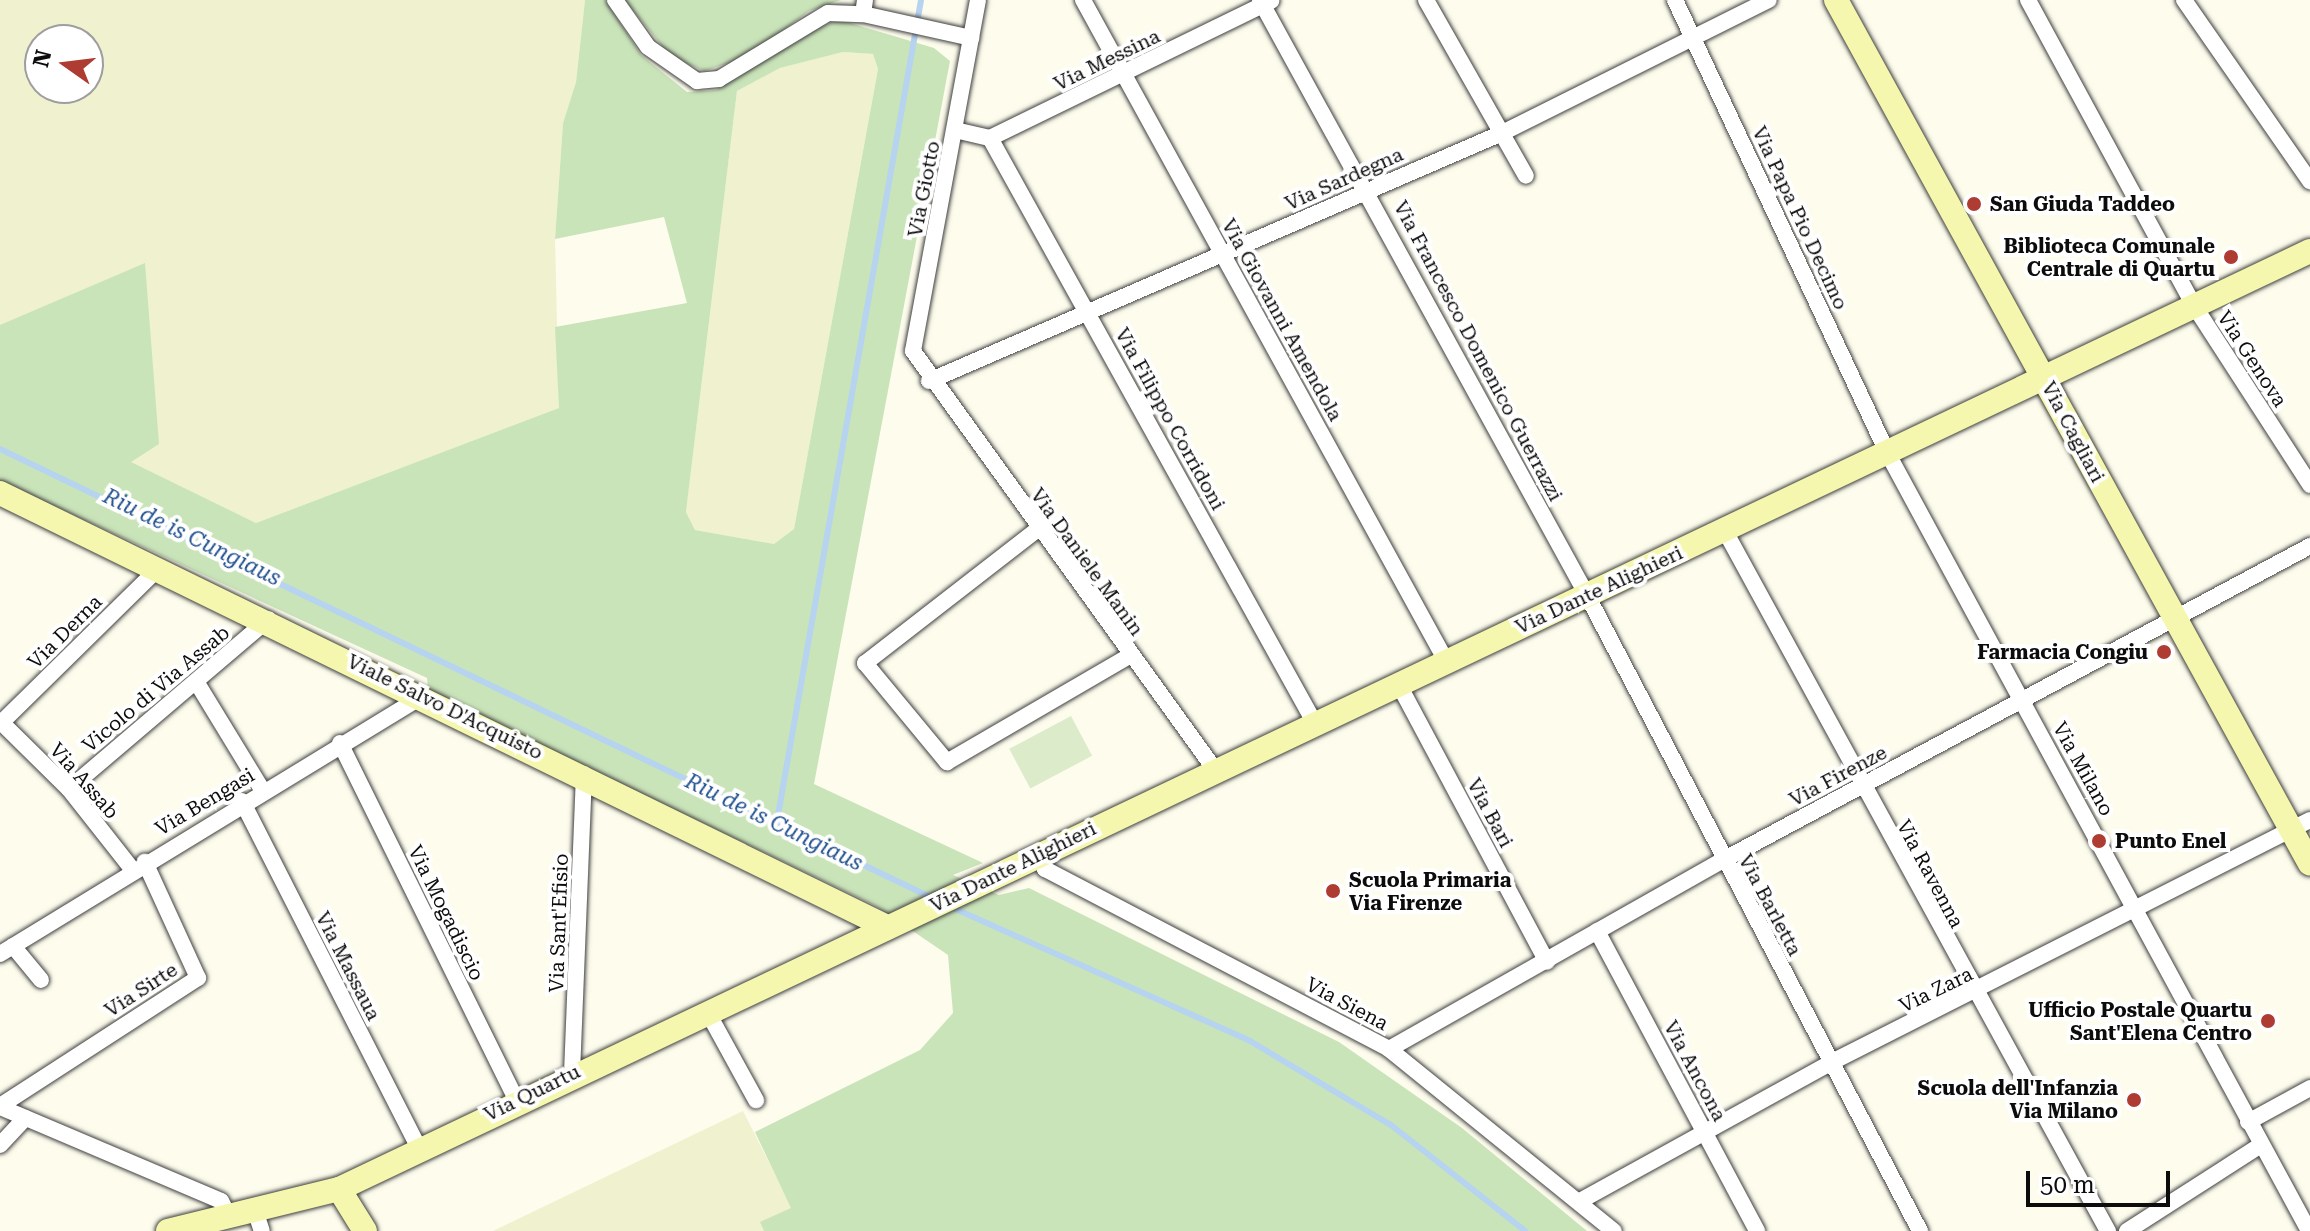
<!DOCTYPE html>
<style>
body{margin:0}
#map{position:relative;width:2310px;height:1231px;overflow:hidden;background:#fdfced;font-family:"Roboto Serif",serif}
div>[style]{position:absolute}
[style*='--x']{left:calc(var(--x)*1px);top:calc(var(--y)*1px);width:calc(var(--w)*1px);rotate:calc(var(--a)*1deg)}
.farmland>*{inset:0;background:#eff1cf}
.green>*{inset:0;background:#cae4ba}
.pitch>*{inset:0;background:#dceccb;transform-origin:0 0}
.stream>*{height:6px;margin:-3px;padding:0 3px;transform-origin:3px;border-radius:3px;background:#b6d3f0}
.roads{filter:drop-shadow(0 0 2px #3f3f3f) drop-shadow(0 0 2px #3f3f3f)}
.street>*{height:16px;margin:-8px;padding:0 8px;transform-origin:8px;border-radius:8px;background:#fff}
.secondary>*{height:24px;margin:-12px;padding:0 12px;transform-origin:12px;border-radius:12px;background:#f6f7ae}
.dots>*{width:22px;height:22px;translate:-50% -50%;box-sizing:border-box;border:4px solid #fff;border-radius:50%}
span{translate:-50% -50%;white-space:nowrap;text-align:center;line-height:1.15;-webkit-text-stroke:8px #fff;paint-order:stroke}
.street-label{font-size:20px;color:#0c0c0c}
.poi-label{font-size:20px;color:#0c0c0c;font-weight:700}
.left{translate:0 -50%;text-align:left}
.right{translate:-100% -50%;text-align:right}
.water-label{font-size:22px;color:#225291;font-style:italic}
.north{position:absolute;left:24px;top:24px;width:80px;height:80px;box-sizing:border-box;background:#fff;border:2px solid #9e9e9e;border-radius:50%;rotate:284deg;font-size:22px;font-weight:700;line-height:32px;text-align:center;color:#0c0c0c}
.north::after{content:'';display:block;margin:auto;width:28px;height:36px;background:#ae3c32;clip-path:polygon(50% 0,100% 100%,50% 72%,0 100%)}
.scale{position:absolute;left:2026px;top:1171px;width:144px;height:36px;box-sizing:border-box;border:4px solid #0c0c0c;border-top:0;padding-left:10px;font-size:24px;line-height:28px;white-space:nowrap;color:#0c0c0c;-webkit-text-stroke:6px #fff;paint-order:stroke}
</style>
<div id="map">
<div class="farmland">
<i style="clip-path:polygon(evenodd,0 0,585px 0,576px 82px,563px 123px,555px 239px,559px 408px,256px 523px,130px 462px,0 325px,0 0,40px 40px,88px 40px,88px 88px,40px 88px,40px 40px)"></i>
<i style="clip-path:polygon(843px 52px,873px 54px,878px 69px,794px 529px,774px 544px,695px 530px,686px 512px,737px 91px,780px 68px)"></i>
<i style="clip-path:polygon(743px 1111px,792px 1208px,761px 1222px,764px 1231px,493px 1231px)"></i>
</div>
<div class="green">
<i style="clip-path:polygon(evenodd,585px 0,605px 0,641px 55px,687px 92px,716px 90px,814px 28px,840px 20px,934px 48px,950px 61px,814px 784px,983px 863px,953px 875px,999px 895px,1029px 888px,1339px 1042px,1462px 1128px,1587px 1231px,764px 1231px,760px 1222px,791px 1208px,755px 1132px,920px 1050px,953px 1013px,948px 955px,876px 906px,428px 691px,427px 678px,0 481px,0 325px,145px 263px,159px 444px,131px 462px,256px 523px,559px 408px,555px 327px,687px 303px,664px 217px,555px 239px,563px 123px,576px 82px,585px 0,843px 52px,873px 54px,878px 69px,794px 529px,774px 544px,695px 530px,686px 512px,737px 91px,780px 68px,843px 52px)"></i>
<i style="clip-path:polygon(625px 0,841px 0,809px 11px,747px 57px,704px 71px,670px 56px)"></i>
</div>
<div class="pitch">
<i style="left:1071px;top:716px;width:45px;height:70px;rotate:62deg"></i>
</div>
<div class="stream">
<i style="--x:0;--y:449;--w:1037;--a:25.72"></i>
<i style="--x:777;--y:821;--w:834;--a:-80.05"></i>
<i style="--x:951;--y:907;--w:328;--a:24.1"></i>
<i style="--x:1250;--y:1041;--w:164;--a:30.8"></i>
<i style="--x:1391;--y:1125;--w:171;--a:38.3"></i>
</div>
<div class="roads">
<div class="street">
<i style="--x:615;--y:0;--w:57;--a:54.9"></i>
<i style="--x:648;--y:47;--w:60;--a:34.8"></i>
<i style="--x:697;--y:81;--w:22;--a:-5"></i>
<i style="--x:719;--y:79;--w:127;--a:-31.2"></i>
<i style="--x:828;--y:13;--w:35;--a:2"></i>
<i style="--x:865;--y:0;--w:14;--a:98"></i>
<i style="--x:863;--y:14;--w:111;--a:12.5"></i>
<i style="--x:978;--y:0;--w:357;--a:100.5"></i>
<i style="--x:913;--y:351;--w:513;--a:54.2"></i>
<i style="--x:1083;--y:0;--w:752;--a:61.22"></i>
<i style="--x:1260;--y:0;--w:681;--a:61.22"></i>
<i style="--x:1588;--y:597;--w:716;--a:62.36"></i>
<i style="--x:1426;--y:0;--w:202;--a:60.4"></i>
<i style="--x:1675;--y:0;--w:501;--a:64.87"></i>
<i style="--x:1888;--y:454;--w:884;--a:61.55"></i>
<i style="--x:2028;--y:0;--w:349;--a:61.5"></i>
<i style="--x:2195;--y:307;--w:212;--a:57.1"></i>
<i style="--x:2184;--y:0;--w:221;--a:55.2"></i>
<i style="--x:955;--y:130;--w:36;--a:13"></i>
<i style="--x:990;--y:138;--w:313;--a:-26"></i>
<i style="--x:990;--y:138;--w:666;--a:60.97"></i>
<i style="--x:929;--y:381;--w:624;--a:-23.4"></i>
<i style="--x:1502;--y:133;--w:298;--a:-26.5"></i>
<i style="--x:1038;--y:529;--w:219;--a:142.2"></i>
<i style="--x:865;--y:663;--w:129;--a:50.4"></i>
<i style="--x:947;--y:762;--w:213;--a:-30.2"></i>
<i style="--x:1725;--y:531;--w:798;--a:61.32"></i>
<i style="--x:197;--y:683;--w:127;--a:58.6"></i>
<i style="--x:1398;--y:683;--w:316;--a:61.9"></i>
<i style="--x:2;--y:723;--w:94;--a:44.6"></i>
<i style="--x:69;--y:789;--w:102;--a:51.8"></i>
<i style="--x:0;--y:724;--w:221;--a:-44.5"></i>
<i style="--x:340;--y:743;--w:399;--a:63.7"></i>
<i style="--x:69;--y:789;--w:262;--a:-40.4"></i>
<i style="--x:242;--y:801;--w:390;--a:63"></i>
<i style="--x:1040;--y:854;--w:16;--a:72"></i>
<i style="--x:1045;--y:869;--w:388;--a:27.6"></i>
<i style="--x:1389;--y:1049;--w:289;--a:39"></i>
<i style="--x:1597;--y:931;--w:340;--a:61.9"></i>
<i style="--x:13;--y:946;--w:44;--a:50.5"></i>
<i style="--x:0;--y:954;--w:493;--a:-31.4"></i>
<i style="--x:707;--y:1011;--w:102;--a:61.2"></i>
<i style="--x:1389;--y:1049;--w:384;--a:-29.5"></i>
<i style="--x:1723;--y:860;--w:666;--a:-28.14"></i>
<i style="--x:572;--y:1073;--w:299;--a:-87.7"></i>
<i style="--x:0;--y:1106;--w:236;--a:-32.9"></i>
<i style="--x:198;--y:978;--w:128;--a:-114.6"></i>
<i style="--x:0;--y:1107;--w:240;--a:23"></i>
<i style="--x:221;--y:1201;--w:13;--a:63"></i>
<i style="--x:2248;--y:1122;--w:71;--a:-28.7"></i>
<i style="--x:0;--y:1145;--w:37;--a:-47"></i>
<i style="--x:1582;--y:1200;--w:286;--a:-28.9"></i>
<i style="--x:1832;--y:1062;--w:536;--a:-26.85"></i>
<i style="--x:254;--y:1207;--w:25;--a:72"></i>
<i style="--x:2127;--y:1231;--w:159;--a:-32.7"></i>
</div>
<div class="secondary">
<i style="--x:1836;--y:0;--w:985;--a:61.25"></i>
<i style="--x:0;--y:493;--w:987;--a:26.07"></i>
<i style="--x:339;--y:1189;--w:49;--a:58.2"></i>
<i style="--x:168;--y:1231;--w:176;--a:-13.8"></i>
<i style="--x:339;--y:1189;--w:2183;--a:-25.45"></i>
</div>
</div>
<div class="dots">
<i style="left:1974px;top:204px;background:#ae3c32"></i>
<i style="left:2231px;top:257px;background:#ae3c32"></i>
<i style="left:2164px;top:652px;background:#ae3c32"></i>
<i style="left:2099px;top:841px;background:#ae3c32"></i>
<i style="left:1333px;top:891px;background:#ae3c32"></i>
<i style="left:2268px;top:1021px;background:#ae3c32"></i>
<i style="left:2134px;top:1100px;background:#ae3c32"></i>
</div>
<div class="street-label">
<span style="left:1107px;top:60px;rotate:-26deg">Via Messina</span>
<span style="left:1344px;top:179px;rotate:-24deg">Via Sardegna</span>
<span style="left:924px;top:189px;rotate:-79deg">Via Giotto</span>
<span style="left:1800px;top:218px;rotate:65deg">Via Papa Pio Decimo</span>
<span style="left:1282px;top:320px;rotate:61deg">Via Giovanni Amendola</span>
<span style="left:1478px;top:351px;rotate:62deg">Via Francesco Domenico Guerrazzi</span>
<span style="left:2252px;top:359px;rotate:57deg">Via Genova</span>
<span style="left:1170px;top:419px;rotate:61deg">Via Filippo Corridoni</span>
<span style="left:2073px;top:432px;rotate:62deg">Via Cagliari</span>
<span style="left:1087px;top:562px;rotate:54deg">Via Daniele Manin</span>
<span style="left:1599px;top:590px;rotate:-25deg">Via Dante Alighieri</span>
<span style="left:65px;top:632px;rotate:-45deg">Via Derna</span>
<span style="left:156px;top:689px;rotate:-40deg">Vicolo di Via Assab</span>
<span style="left:445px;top:707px;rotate:26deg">Viale Salvo D'Acquisto</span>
<span style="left:2083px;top:769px;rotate:61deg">Via Milano</span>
<span style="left:1838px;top:776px;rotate:-28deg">Via Firenze</span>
<span style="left:84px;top:781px;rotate:49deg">Via Assab</span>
<span style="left:205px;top:802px;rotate:-31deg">Via Bengasi</span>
<span style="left:1490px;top:813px;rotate:62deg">Via Bari</span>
<span style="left:1013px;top:867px;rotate:-26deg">Via Dante Alighieri</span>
<span style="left:1930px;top:874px;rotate:62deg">Via Ravenna</span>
<span style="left:1770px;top:905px;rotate:62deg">Via Barletta</span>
<span style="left:446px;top:913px;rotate:64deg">Via Mogadiscio</span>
<span style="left:559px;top:923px;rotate:-88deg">Via Sant'Efisio</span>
<span style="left:348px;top:966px;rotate:63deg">Via Massaua</span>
<span style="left:141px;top:990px;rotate:-33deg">Via Sirte</span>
<span style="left:1936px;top:990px;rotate:-26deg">Via Zara</span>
<span style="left:1347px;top:1004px;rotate:28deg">Via Siena</span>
<span style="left:1695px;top:1071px;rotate:62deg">Via Ancona</span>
<span style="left:532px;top:1093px;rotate:-26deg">Via Quartu</span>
</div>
<div class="poi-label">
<span class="left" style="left:1990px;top:204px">San Giuda Taddeo</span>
<span class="right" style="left:2215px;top:258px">Biblioteca Comunale<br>Centrale di Quartu</span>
<span class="right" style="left:2148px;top:652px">Farmacia Congiu</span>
<span class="left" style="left:2115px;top:841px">Punto Enel</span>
<span class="left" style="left:1349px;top:892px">Scuola Primaria<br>Via Firenze</span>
<span class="right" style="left:2252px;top:1022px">Ufficio Postale Quartu<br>Sant'Elena Centro</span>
<span class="right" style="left:2118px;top:1100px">Scuola dell'Infanzia<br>Via Milano</span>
</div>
<div class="water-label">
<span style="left:192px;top:537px;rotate:26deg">Riu de is Cungiaus</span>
<span style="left:774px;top:822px;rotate:26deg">Riu de is Cungiaus</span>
</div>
<div class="north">N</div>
<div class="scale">50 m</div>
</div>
